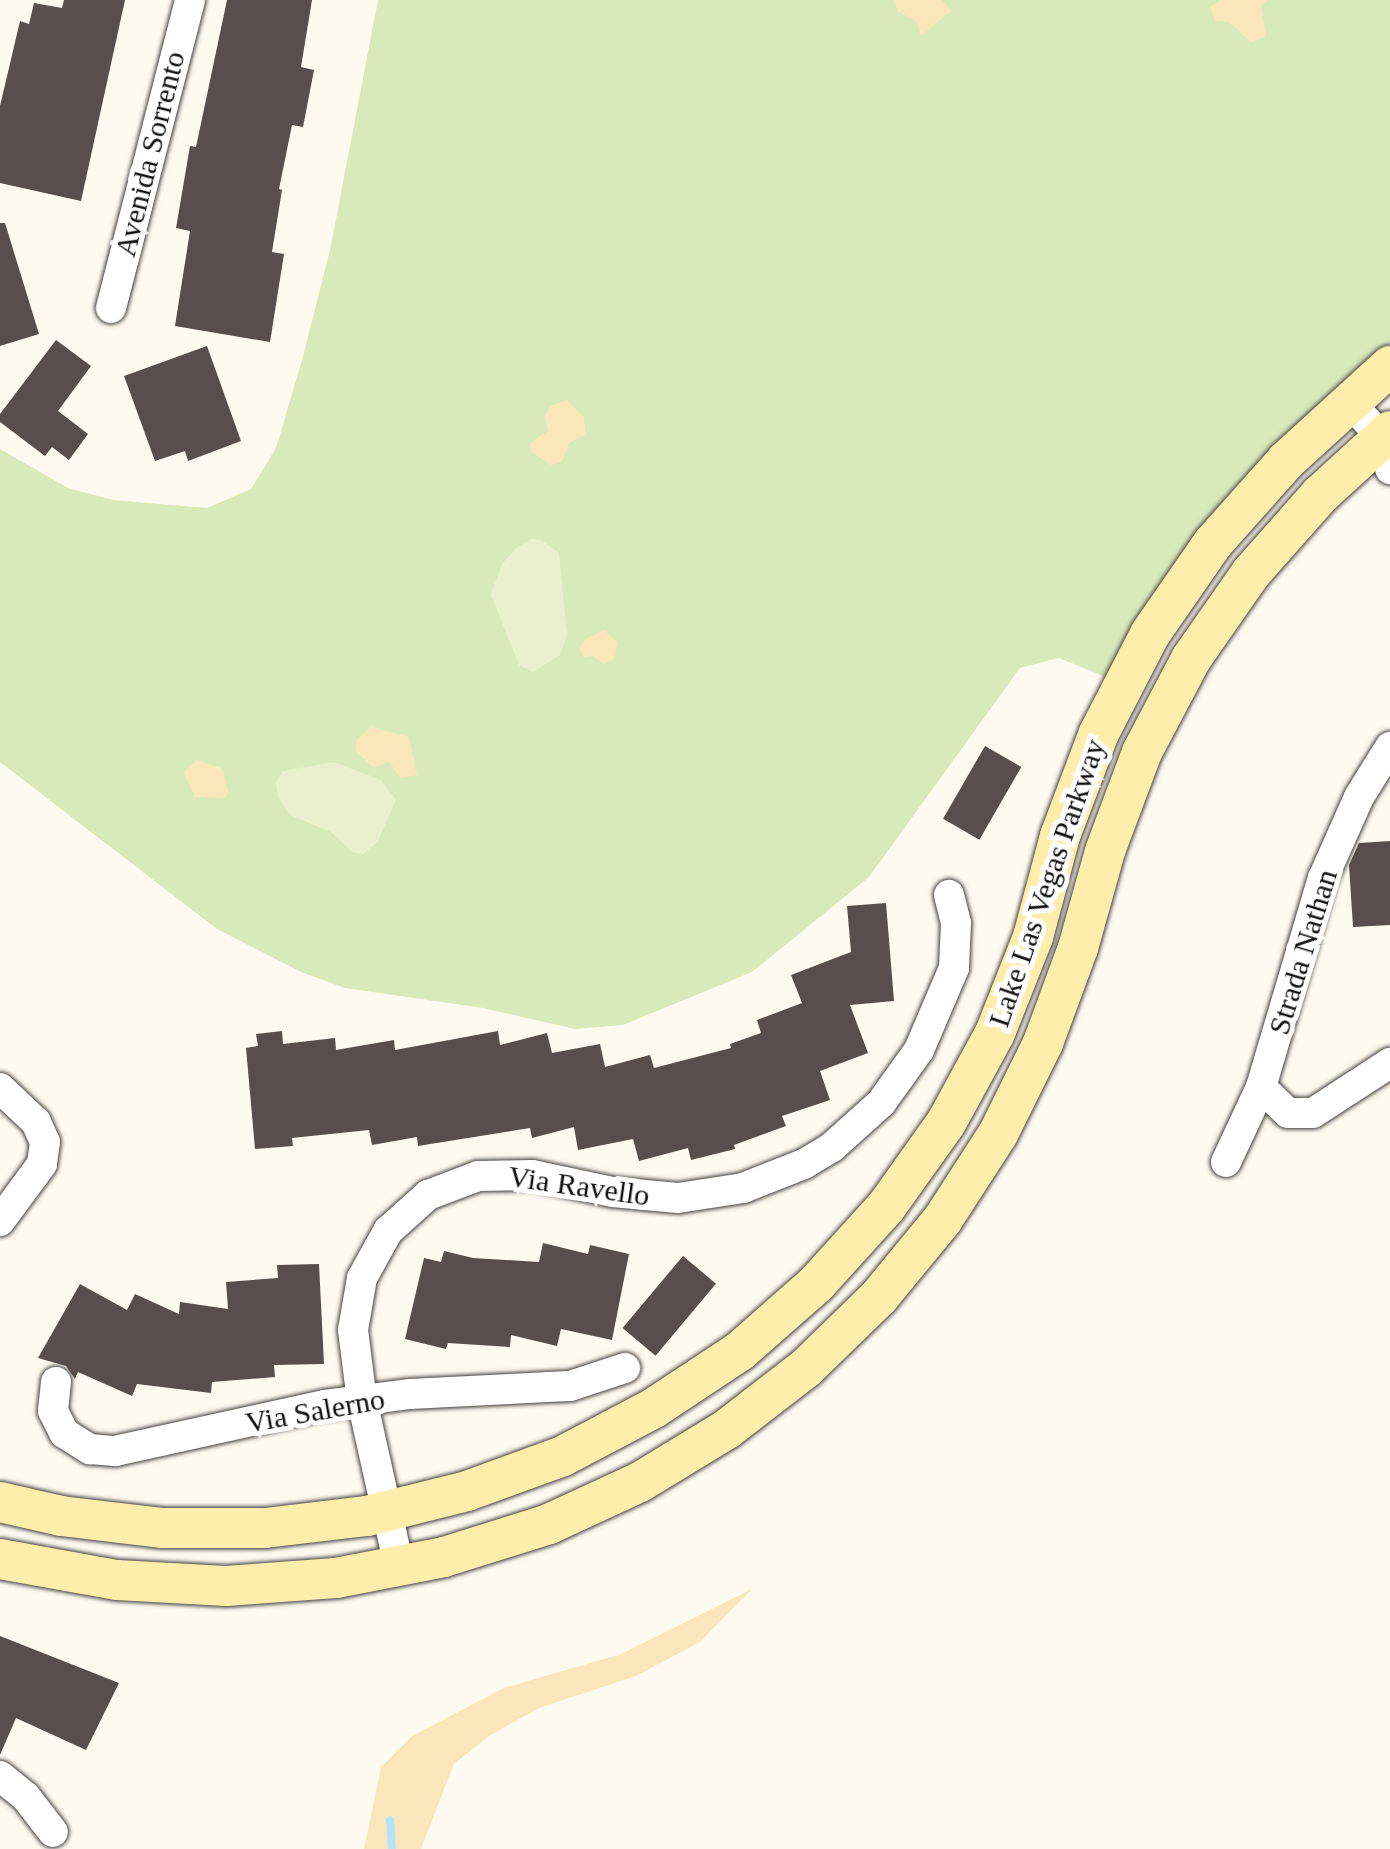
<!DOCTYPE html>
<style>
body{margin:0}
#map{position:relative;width:1390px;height:1849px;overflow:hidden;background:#fffaf0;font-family:"Times New Roman",serif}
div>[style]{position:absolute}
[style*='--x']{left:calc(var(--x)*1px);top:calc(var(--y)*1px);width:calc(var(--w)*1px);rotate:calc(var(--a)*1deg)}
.green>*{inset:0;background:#d8eab9}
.sand>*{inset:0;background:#fbe6bc}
.pitch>*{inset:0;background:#e8f1cb}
.stream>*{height:8px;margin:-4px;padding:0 4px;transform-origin:4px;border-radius:4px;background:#b4e5f7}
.building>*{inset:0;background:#584e4b;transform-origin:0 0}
.roads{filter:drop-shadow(0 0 2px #424242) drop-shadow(0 0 2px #424242)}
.street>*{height:30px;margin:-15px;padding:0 15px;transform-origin:15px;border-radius:15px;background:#fff}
.secondary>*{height:40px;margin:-20px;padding:0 20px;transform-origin:20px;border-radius:20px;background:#ffedab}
span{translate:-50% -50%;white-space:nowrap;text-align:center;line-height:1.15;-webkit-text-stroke:10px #fff;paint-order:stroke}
.street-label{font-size:30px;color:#0f0f0f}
</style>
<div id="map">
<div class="green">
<i style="clip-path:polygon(378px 0,1390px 0,1390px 343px,1365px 365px,1108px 678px,1059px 658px,1020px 668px,869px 877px,752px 972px,623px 1025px,575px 1029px,483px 1008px,345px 988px,301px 972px,217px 929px,0 762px,0 449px,68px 488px,113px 500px,207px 508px,251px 489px,276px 448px,302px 360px,330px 250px)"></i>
</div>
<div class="sand">
<i style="clip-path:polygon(895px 0,942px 0,951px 11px,921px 36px,916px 21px,897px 11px)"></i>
<i style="clip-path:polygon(1220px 0,1268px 0,1261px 6px,1266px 36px,1251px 42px,1229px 22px,1215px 21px,1210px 7px)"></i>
<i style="clip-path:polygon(567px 400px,584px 417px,585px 434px,569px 443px,562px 462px,551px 465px,532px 452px,530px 443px,548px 431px,545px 416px,551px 406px)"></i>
<i style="clip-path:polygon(604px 630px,617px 642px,615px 658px,604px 664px,593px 656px,583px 657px,580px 649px,584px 640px)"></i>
<i style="clip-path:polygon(371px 727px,409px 737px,417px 775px,401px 778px,389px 762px,374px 767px,356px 752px,357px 739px)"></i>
<i style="clip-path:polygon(197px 760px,223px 769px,228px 792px,225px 798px,195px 797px,184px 772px)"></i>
<i style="clip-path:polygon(752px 1589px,700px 1642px,636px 1676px,539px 1708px,489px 1736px,454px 1764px,421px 1849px,364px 1849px,381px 1767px,412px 1736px,504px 1688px,621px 1654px)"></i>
</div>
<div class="pitch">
<i style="clip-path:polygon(531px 539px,541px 540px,559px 553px,567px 635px,560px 655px,533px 672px,519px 665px,491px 595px,502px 564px,516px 548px)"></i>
<i style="clip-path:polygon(334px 762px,381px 780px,396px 800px,378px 841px,363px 854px,352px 852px,331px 832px,290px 815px,278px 797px,276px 782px,283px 771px)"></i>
</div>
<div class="stream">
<i style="--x:390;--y:1820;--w:29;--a:86"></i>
</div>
<div class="building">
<i style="clip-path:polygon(64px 0,125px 0,81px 201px,0 183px,0 106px,20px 21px,29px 24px,34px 3px,62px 8px)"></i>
<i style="clip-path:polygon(227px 0,312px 0,301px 67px,314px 70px,303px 127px,292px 125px,279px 189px,282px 190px,272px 252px,284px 254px,270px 342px,175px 326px,190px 231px,176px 228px,190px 146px,196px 147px)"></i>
<i style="clip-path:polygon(0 223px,5px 223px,39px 334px,0 346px)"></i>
<i style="clip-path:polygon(56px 340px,91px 366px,58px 411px,88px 434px,69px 460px,52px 447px,45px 456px,0 422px,0 414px)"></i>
<i style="clip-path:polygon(207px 346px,241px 441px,188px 461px,185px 451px,155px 461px,124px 376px)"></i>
<i style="left:985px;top:746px;width:42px;height:84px;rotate:30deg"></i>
<i style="clip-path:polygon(1390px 841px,1390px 925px,1353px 927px,1349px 865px,1359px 843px)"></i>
<i style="clip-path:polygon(886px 903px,894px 1001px,850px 1005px,868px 1053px,820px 1071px,830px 1100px,782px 1116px,786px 1126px,734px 1145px,735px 1149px,691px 1160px,688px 1148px,639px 1161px,633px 1139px,578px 1150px,574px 1127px,532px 1138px,530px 1128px,418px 1146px,417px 1137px,372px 1145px,369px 1130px,292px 1138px,293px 1146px,255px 1149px,246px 1048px,258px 1046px,256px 1034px,282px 1031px,283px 1044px,335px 1038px,336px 1050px,394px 1040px,395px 1050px,498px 1031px,500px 1045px,547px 1033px,552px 1053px,600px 1044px,605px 1067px,650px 1055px,654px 1068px,731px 1048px,730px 1044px,761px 1033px,757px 1020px,802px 1003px,791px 975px,851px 952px,847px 906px)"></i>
<i style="clip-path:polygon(543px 1243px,588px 1254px,590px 1245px,629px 1254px,612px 1340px,561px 1329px,557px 1346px,511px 1335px,510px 1347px,448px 1343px,446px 1349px,405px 1339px,424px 1258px,441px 1262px,444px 1251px,473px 1258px,539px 1262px)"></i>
<i style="left:683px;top:1256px;width:43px;height:94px;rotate:40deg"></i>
<i style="clip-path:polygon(319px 1264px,324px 1364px,274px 1365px,275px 1377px,212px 1382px,211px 1393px,137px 1384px,132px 1396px,78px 1372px,75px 1379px,66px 1366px,38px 1358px,80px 1284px,127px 1310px,135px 1294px,179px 1314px,180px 1302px,228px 1309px,226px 1282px,278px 1278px,277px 1265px)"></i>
<i style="clip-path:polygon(0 1636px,119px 1683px,86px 1750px,16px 1718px,0 1755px)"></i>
</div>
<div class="roads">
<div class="street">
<i style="--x:111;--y:308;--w:318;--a:-75.6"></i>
<i style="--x:1350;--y:403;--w:48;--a:46.7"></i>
<i style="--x:1383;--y:438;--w:32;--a:77"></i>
<i style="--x:1261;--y:1087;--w:37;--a:44"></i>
<i style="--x:1288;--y:1113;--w:25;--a:0"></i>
<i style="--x:1313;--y:1113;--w:92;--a:-33"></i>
<i style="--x:0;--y:1088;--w:50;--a:43.4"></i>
<i style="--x:36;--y:1122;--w:22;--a:66"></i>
<i style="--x:45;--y:1142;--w:22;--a:98"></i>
<i style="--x:42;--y:1164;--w:71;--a:126.4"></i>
<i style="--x:1226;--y:1162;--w:83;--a:-65"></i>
<i style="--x:1261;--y:1087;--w:218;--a:-73.5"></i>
<i style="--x:1323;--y:878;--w:89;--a:-66"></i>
<i style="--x:1359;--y:797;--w:59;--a:-58.2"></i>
<i style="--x:56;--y:1382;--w:29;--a:96"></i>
<i style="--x:53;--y:1411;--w:25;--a:63"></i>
<i style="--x:64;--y:1433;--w:31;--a:32"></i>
<i style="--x:90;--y:1449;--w:25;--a:5"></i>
<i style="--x:115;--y:1451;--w:215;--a:-12.4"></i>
<i style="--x:325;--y:1405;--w:86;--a:-7.4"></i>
<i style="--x:410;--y:1394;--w:160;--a:-2.9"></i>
<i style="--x:570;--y:1386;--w:58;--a:-18.1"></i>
<i style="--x:399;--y:1566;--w:169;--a:-102.6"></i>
<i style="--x:362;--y:1401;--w:72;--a:-97.2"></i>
<i style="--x:353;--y:1330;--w:53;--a:-80.2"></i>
<i style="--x:362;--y:1278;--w:54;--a:-61"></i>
<i style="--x:388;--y:1231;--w:54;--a:-42"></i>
<i style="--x:428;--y:1195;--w:53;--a:-20.8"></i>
<i style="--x:478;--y:1176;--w:54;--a:-1.1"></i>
<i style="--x:532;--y:1175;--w:83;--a:11.9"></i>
<i style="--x:613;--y:1192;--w:65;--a:5.3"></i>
<i style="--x:678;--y:1198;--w:66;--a:-8.7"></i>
<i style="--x:743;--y:1188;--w:66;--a:-21.5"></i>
<i style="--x:804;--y:1164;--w:33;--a:-31"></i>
<i style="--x:832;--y:1147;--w:66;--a:-41.9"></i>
<i style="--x:881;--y:1103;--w:65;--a:-54.4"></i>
<i style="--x:919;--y:1050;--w:89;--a:-66.9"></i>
<i style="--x:954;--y:968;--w:45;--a:-87.5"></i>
<i style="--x:956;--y:923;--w:29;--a:-104"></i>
<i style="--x:0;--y:1776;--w:33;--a:39"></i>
<i style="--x:26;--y:1797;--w:44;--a:52.4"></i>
</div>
<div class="secondary">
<i style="--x:0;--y:1502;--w:63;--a:12.9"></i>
<i style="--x:61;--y:1516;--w:103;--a:6.7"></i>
<i style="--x:163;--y:1528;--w:102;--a:0"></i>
<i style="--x:265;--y:1528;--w:103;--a:-6.7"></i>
<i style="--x:367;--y:1516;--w:103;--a:-14"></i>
<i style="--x:467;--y:1491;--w:102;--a:-20"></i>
<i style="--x:563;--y:1456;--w:103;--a:-27.8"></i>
<i style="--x:654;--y:1408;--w:103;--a:-33.5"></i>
<i style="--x:740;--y:1351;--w:103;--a:-41.4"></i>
<i style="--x:817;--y:1283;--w:103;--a:-47.8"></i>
<i style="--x:886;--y:1207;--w:103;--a:-54.5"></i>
<i style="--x:946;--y:1123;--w:102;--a:-61.4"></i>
<i style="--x:995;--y:1033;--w:103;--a:-68.4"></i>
<i style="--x:1033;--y:937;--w:105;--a:-75"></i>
<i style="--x:1060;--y:836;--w:110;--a:-69.3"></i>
<i style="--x:1099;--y:733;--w:111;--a:-62.7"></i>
<i style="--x:1150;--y:634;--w:111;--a:-55.3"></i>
<i style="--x:1213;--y:543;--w:110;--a:-48.3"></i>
<i style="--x:1286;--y:461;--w:141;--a:-42.4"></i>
<i style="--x:0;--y:1559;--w:119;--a:10.2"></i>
<i style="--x:117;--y:1580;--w:109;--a:3.2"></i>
<i style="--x:226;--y:1586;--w:110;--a:-4.2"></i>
<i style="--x:336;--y:1578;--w:110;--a:-11"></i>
<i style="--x:444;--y:1557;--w:110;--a:-17.4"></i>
<i style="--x:549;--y:1524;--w:100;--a:-24.8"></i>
<i style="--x:640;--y:1482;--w:102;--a:-31.3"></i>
<i style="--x:727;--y:1429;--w:100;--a:-37.7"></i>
<i style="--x:806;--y:1368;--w:102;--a:-44.2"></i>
<i style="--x:879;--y:1297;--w:101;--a:-50.6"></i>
<i style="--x:943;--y:1219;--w:101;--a:-57.1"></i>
<i style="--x:998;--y:1134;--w:102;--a:-63.7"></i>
<i style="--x:1043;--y:1043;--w:101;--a:-69.8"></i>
<i style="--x:1078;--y:948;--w:101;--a:-74.4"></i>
<i style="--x:1105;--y:851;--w:106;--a:-69.5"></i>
<i style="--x:1142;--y:752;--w:105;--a:-62.2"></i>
<i style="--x:1191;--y:659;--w:105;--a:-55.1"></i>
<i style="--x:1251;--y:573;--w:106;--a:-48.5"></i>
<i style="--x:1321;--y:494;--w:93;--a:-42.4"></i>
</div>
</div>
<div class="street-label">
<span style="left:150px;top:154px;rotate:-76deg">Avenida Sorrento</span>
<span style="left:1047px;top:883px;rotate:-71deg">Lake Las Vegas Parkway</span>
<span style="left:1303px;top:952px;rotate:-73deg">Strada Nathan</span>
<span style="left:579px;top:1186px;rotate:8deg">Via Ravello</span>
<span style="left:315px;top:1411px;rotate:-10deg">Via Salerno</span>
</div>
</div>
